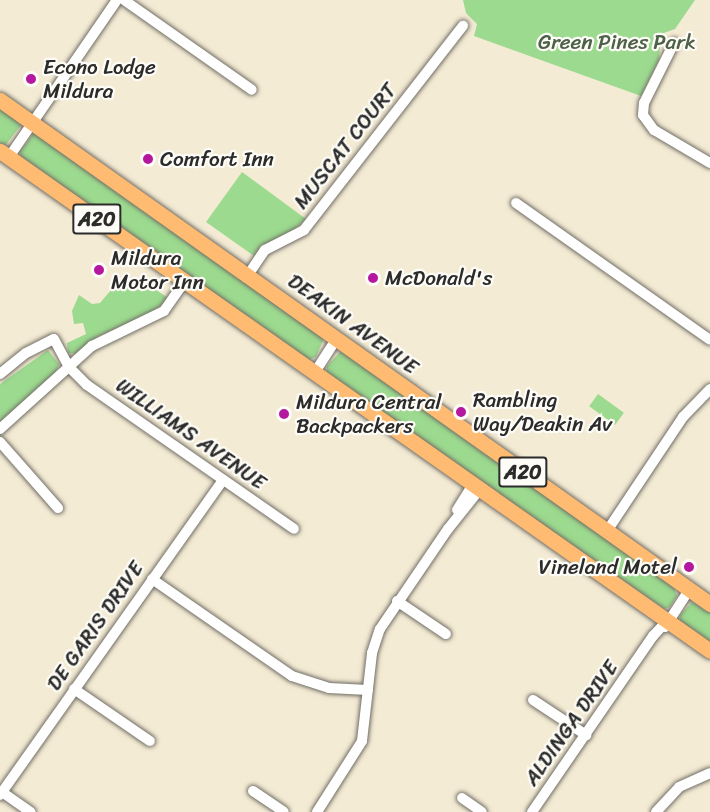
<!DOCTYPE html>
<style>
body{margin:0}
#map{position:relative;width:710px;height:812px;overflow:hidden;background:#f4ebd4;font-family:Sriracha,sans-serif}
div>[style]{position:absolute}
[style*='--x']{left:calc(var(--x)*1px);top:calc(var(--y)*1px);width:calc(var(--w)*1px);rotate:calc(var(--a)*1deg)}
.green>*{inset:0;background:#9cda8f;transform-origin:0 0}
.roads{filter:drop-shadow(0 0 2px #716e66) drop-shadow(0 0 2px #716e66)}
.minor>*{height:10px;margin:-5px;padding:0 5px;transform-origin:5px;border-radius:5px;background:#fff}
.highway>*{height:15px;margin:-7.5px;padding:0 7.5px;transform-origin:7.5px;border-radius:7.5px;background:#febb71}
.dots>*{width:16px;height:16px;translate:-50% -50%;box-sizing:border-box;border:3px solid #fdfcf7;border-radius:50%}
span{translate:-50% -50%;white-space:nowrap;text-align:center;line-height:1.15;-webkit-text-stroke:4.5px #fdfcf7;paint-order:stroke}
.shield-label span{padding:2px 4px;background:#fdfcf7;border:2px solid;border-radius:4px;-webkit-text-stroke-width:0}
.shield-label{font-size:20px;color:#2b2b2b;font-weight:700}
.park-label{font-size:21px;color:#4d6049}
.poi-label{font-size:21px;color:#2b2b2b}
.left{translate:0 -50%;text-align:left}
.right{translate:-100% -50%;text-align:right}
.street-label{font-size:21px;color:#2b2b2b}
</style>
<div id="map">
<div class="green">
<i style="clip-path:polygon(463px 0,695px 0,675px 29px,661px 34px,659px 60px,641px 96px,474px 36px,477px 24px,466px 13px)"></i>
<i style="clip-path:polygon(0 107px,21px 125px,5px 146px,0 143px)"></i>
<i style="clip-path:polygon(34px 133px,324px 338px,316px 357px,309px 360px,21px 158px,20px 151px)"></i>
<i style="clip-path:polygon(242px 172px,306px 219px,287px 236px,262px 245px,254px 256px,206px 222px)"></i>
<i style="clip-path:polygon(139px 278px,168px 298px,166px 301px,155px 310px,99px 336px,76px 354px,68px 353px,67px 343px,86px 334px,83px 323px,74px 324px,72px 311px,79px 295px,92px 304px,100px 303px,111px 290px)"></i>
<i style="clip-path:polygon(48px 350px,59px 364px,56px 372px,0 422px,0 384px)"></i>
<i style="clip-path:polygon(341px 351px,674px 587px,677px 596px,670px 607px,664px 609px,327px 374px,327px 366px)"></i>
<i style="left:598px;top:394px;width:32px;height:15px;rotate:36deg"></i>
<i style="clip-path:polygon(692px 602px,710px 612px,710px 644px,680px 623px,680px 615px)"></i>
</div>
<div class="roads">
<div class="minor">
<i style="--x:124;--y:0;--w:156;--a:35.1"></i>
<i style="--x:674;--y:43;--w:67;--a:116.6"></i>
<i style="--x:644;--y:103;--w:12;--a:95"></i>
<i style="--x:643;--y:115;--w:19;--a:54"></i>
<i style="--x:654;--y:130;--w:65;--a:30.5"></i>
<i style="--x:9;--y:157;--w:191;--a:-55.5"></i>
<i style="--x:516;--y:203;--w:237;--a:35.2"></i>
<i style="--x:248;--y:275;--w:30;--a:-56"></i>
<i style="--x:265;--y:250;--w:44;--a:-27.1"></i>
<i style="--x:304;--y:230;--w:259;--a:-52.1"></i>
<i style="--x:315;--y:372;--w:40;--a:-57.1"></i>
<i style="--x:0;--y:374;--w:33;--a:-39"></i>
<i style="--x:26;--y:353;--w:31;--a:-27"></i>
<i style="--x:54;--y:339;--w:32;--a:62"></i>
<i style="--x:69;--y:367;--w:25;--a:45"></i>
<i style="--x:87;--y:385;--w:252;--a:34.8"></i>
<i style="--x:0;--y:429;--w:124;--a:-42.1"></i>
<i style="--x:92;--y:346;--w:80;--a:-25.9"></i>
<i style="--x:164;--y:311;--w:37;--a:-55"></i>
<i style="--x:0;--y:442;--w:88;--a:48.7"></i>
<i style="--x:457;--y:510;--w:31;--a:-58"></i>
<i style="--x:607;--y:531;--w:137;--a:-56.3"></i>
<i style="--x:683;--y:417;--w:39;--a:-46"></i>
<i style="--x:152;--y:579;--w:170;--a:34.7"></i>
<i style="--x:292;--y:676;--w:39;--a:18"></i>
<i style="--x:329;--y:688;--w:39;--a:3"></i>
<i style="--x:397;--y:601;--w:59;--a:34"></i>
<i style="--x:665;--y:627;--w:44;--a:-57"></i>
<i style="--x:74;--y:689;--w:92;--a:34.4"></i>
<i style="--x:533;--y:700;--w:64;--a:33.4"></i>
<i style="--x:253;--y:791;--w:37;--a:34"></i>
<i style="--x:2;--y:792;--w:35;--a:35"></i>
<i style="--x:0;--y:795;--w:386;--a:-54.7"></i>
<i style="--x:462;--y:798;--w:24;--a:35"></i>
<i style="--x:317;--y:812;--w:84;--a:-57.6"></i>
<i style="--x:362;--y:741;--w:89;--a:-83.5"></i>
<i style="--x:372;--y:653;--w:25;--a:-72"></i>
<i style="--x:380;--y:629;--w:121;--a:-55.8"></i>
<i style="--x:448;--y:529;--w:51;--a:-51.3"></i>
<i style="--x:532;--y:812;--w:214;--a:-55.5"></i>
<i style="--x:653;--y:636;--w:21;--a:-47"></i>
<i style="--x:656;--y:812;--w:34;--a:-47"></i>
<i style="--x:679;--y:787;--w:34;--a:-24"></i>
</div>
<div class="highway">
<i style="--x:0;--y:100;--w:871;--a:35.37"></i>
<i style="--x:0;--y:151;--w:868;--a:35.15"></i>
</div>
</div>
<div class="dots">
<i style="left:31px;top:79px;background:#b5179e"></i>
<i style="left:148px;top:159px;background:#b5179e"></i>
<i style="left:99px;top:270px;background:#b5179e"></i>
<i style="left:373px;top:278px;background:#b5179e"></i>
<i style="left:461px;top:412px;background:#b5179e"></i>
<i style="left:284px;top:414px;background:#b5179e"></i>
<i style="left:689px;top:567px;background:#b5179e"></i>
</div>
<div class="shield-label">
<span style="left:97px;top:219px">A20</span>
<span style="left:523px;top:472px">A20</span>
</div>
<div class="park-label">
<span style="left:617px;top:42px">Green Pines Park</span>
</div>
<div class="poi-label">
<span class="left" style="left:43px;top:79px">Econo Lodge<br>Mildura</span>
<span class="left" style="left:160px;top:159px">Comfort Inn</span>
<span class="left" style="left:111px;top:270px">Mildura<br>Motor Inn</span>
<span class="left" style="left:385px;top:278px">McDonald's</span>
<span class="left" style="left:473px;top:412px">Rambling<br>Way/Deakin Av</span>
<span class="left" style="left:296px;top:414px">Mildura Central<br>Backpackers</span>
<span class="right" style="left:677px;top:567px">Vineland Motel</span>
</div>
<div class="street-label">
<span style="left:345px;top:146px;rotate:-52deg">MUSCAT COURT</span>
<span style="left:353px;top:324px;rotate:36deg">DEAKIN AVENUE</span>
<span style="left:191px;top:434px;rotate:35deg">WILLIAMS AVENUE</span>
<span style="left:95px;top:626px;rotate:-55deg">DE GARIS DRIVE</span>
<span style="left:571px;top:723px;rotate:-55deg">ALDINGA DRIVE</span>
</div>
</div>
